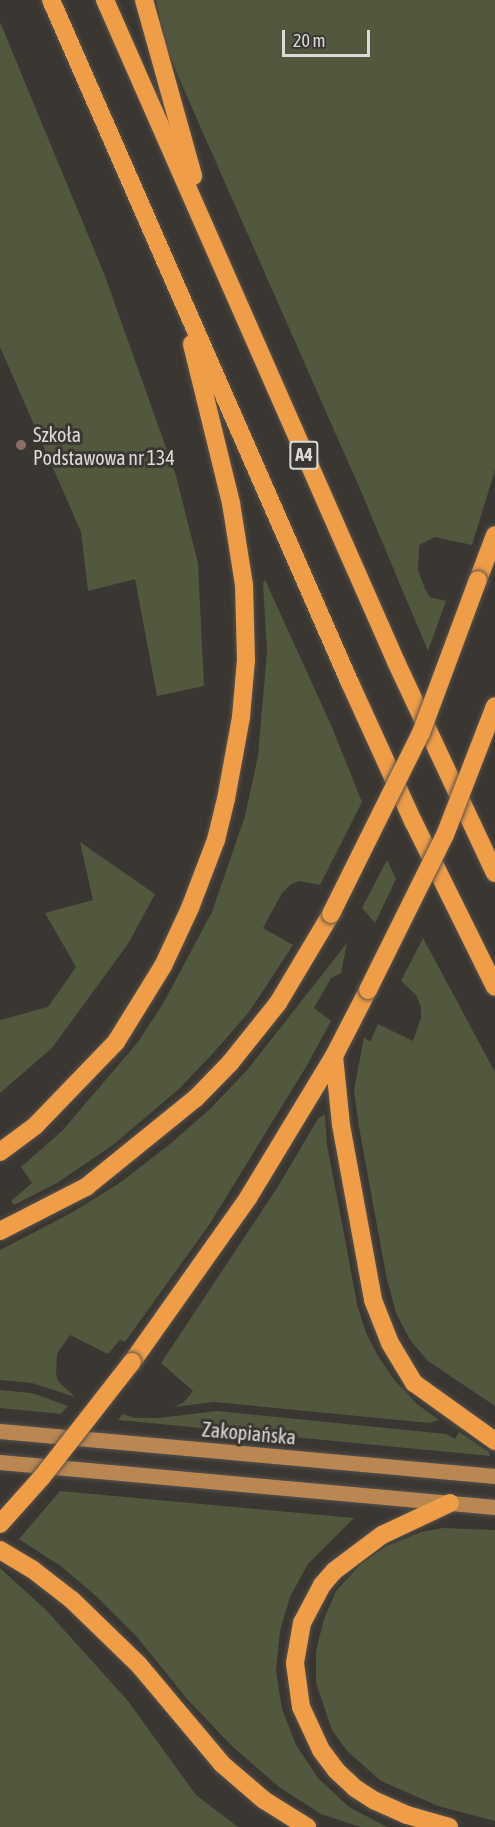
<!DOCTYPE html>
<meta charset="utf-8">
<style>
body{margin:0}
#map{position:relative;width:495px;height:1827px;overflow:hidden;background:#3a3631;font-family:"Asap Condensed",sans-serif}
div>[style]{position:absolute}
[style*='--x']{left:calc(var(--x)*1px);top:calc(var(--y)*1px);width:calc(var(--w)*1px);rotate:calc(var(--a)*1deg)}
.green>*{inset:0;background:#52583d}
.roads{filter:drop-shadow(0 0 2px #55524e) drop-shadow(0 0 2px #55524e)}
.major>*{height:15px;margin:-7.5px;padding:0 7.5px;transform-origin:7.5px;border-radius:7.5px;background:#ba8752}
.highway>*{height:18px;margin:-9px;padding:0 9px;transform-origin:9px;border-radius:9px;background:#ef9d47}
.bridges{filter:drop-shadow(0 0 2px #55524e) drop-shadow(0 0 2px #55524e)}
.highway-bridge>*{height:18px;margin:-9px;padding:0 9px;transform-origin:9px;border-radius:9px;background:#ef9d47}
.dots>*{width:16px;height:16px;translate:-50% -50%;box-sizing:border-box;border:3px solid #3a3631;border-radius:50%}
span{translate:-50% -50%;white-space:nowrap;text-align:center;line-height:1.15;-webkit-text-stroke:6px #3a3631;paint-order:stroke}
.shield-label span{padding:2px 4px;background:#3a3631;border:2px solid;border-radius:4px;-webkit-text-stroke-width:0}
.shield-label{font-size:18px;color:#dcdad7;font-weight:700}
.poi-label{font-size:20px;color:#dcdad7}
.left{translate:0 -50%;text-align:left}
.street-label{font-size:20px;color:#dcdad7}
.scale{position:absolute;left:282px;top:30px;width:88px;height:27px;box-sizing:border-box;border:3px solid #dcdad7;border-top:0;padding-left:8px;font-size:18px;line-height:21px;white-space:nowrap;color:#dcdad7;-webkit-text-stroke:4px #3a3631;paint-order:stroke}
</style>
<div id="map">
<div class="green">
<i style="clip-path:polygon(156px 0,495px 0,495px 470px,472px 545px,435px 537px,419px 545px,418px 570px,425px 589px,430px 597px,446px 601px,428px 651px,360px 489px,185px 92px,165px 44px)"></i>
<i style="clip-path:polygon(0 22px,105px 276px,176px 476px,198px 563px,204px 686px,157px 696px,135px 579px,88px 591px,81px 532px,0 347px)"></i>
<i style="clip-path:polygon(265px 580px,331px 725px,362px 802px,320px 885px,300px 881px,291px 884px,282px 893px,263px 928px,293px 945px,249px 1012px,216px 1050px,180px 1088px,113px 1145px,57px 1183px,14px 1205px,11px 1201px,32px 1183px,21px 1167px,62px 1131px,138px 1042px,164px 1002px,212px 912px,245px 816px,258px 756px,267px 652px,263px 583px)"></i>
<i style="clip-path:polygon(80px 842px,155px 894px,128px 944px,52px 1048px,0 1093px,0 1020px,48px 1007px,76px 967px,45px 913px,93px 900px)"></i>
<i style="clip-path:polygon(387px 860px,396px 879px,375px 923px,362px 908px)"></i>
<i style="clip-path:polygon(423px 938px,495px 1072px,495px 1406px,428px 1361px,410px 1340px,396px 1313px,386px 1275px,359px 1127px,354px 1090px,364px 1037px,370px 1042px,378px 1024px,413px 1041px,421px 1018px,421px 1007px,416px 995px,401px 981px)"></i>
<i style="clip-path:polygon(347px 943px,341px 973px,331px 978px,314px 1008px,331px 1021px,306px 1067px,209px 1225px,125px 1342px,120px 1340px,108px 1354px,70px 1335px,57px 1354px,56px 1373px,58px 1381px,75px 1397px,32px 1383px,0 1380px,0 1250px,73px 1212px,121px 1182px,170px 1144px,211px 1108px,248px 1069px)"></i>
<i style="clip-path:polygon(325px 1114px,327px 1145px,343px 1228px,357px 1304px,366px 1333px,378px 1356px,396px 1382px,417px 1404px,439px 1420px,430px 1423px,214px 1402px,175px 1407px,184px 1402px,193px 1391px,161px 1363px,277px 1188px,318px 1119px)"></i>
<i style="clip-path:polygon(0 1390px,32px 1393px,68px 1406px,61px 1414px,0 1408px)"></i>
<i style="clip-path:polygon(217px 1411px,446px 1434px,455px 1439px,459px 1432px,489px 1452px,490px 1456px,118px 1420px,123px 1414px,134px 1418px,159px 1418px)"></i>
<i style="clip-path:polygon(60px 1491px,354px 1518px,308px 1564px,290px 1597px,280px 1631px,276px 1671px,282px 1709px,296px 1745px,318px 1778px,349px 1807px,387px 1827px,360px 1827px,321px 1814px,279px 1787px,231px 1745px,187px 1699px,137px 1637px,96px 1596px,62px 1567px,19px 1539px)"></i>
<i style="clip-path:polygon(443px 1528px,495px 1530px,495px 1821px,438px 1806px,381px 1781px,347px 1751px,332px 1730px,316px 1683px,316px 1651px,324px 1619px,336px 1591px,362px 1563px,387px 1546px,421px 1532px)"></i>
<i style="clip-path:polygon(0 1568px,46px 1610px,128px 1701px,196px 1795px,238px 1827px,0 1827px)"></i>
</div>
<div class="roads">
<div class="major">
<i style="--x:0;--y:1431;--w:497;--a:5.2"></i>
<i style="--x:0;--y:1462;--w:497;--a:5.2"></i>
</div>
<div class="highway">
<i style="--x:51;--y:0;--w:746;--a:66.36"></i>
<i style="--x:350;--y:683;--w:152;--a:65.5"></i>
<i style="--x:413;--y:821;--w:185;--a:63.7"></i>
<i style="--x:105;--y:0;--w:725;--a:66.26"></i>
<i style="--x:397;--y:664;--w:231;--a:64.9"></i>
<i style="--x:144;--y:0;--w:183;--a:74.4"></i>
<i style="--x:478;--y:580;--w:48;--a:-69.3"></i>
<i style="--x:334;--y:1056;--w:69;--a:84.2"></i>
<i style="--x:341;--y:1125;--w:178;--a:79.6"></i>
<i style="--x:373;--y:1300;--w:46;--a:68.4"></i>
<i style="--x:390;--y:1343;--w:47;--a:59"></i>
<i style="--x:414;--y:1383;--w:100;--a:35.6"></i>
<i style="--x:0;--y:1152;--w:44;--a:-36.6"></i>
<i style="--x:35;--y:1126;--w:117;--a:-46"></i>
<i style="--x:116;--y:1042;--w:89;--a:-58.3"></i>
<i style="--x:163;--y:966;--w:64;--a:-65"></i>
<i style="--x:190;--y:908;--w:73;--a:-69.1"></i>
<i style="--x:216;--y:840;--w:42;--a:-76.3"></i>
<i style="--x:226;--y:799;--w:83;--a:-79.6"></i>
<i style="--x:241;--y:717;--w:57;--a:-85"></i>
<i style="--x:246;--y:660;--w:75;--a:-91.5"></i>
<i style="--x:244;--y:585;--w:83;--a:-99"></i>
<i style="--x:231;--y:503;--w:164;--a:-103.8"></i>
<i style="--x:0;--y:1231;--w:97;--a:-27.1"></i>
<i style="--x:86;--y:1187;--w:141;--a:-39"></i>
<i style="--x:196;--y:1098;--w:49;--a:-45.8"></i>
<i style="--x:230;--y:1063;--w:77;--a:-51.3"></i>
<i style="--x:278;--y:1003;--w:104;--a:-59.2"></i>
<i style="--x:132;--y:1362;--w:201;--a:-54.7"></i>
<i style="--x:248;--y:1198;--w:166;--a:-58.8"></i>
<i style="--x:334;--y:1056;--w:74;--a:-62.7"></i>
<i style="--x:0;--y:1550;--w:37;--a:31"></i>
<i style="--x:32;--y:1569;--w:51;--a:37.8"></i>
<i style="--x:72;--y:1600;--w:93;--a:44.1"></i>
<i style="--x:139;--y:1665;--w:129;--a:50"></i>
<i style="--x:222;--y:1764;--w:55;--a:40.6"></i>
<i style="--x:264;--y:1800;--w:51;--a:32.1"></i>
<i style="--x:449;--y:1827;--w:44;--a:-164.1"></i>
<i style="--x:407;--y:1815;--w:35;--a:-156"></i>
<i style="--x:375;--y:1801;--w:24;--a:-147"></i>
<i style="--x:355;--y:1788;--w:26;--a:-137"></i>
<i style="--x:336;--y:1770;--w:25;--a:-127"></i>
<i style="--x:321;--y:1750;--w:47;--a:-114.9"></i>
<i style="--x:301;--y:1707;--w:44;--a:-97.8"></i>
<i style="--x:295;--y:1663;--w:41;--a:-80.1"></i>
<i style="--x:302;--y:1623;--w:43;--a:-62.2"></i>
<i style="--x:322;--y:1585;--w:18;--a:-49"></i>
<i style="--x:334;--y:1571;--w:60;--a:-36.9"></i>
<i style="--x:382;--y:1535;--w:75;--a:-25.2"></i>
</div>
</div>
<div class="bridges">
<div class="highway-bridge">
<i style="--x:331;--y:914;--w:202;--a:-63.6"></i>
<i style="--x:421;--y:733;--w:163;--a:-69.6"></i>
<i style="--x:368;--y:990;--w:173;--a:-63.6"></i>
<i style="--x:445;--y:835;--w:138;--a:-68.8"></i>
<i style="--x:0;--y:1524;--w:63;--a:-48.2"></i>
<i style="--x:42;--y:1477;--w:146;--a:-52"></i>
</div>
</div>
<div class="dots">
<i style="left:21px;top:445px;background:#8d6e63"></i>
</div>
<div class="shield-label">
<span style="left:304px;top:455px">A4</span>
</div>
<div class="poi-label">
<span class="left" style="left:33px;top:446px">Szkoła<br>Podstawowa nr 134</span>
</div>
<div class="street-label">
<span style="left:249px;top:1433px;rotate:5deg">Zakopiańska</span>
</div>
<div class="scale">20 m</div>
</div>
